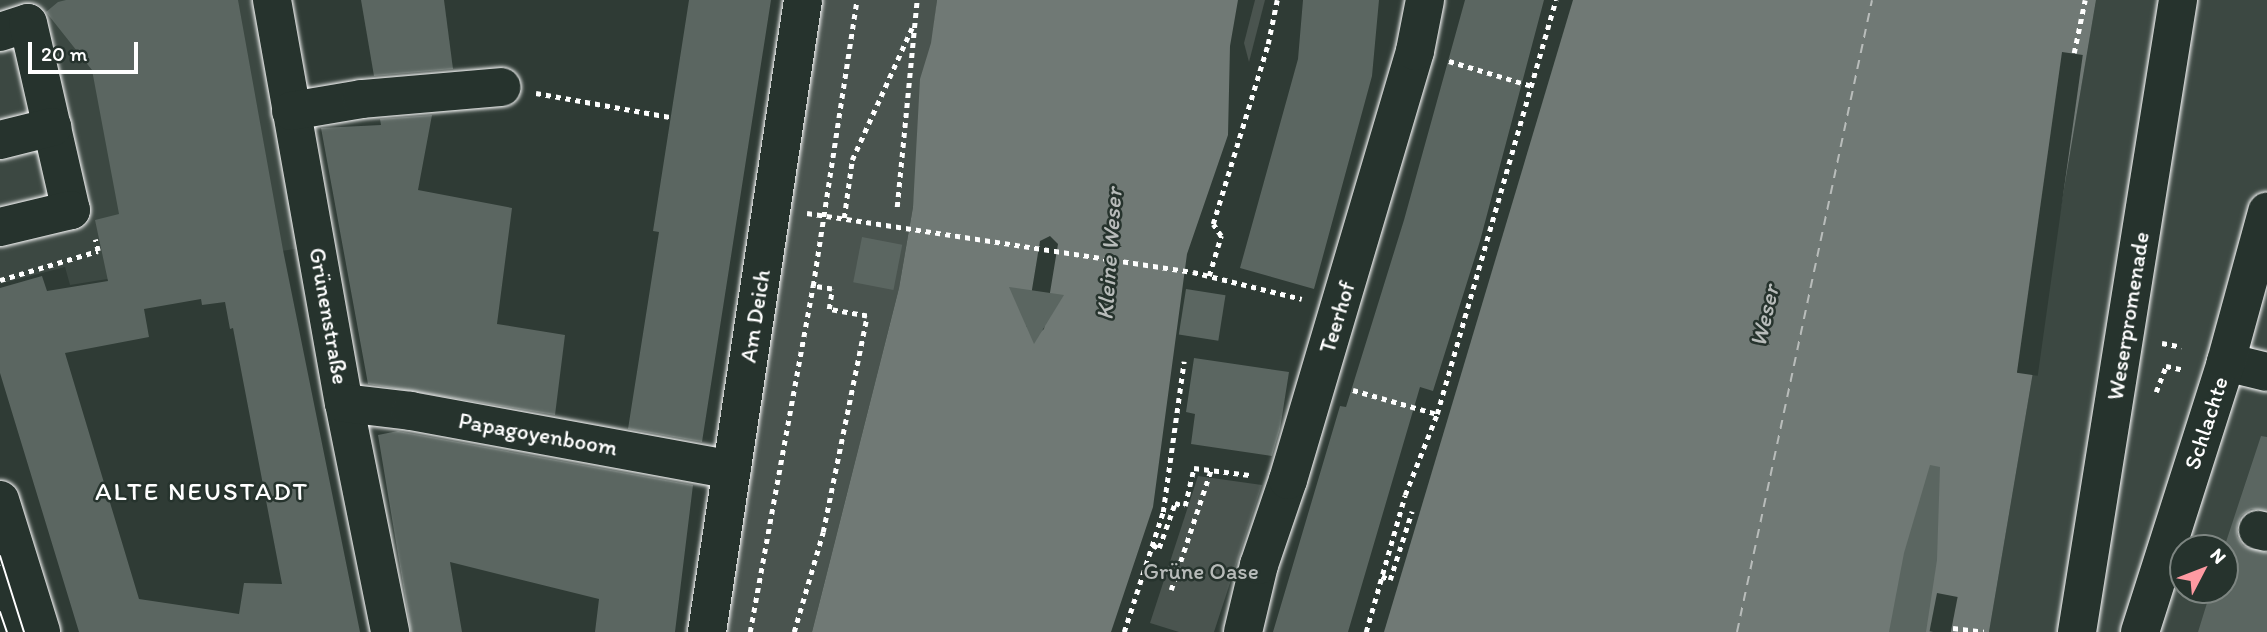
<!DOCTYPE html>
<meta charset="utf-8">
<style>
body{margin:0}
#map{position:relative;width:2267px;height:632px;overflow:hidden;background:#2f3b35;font-family:Itim,sans-serif}
div>[style]{position:absolute}
[style*='--x']{left:calc(var(--x)*1px);top:calc(var(--y)*1px);width:calc(var(--w)*1px);rotate:calc(var(--a)*1deg)}
.built>*{inset:0;background:#3c4842}
.green>*{inset:0;background:#4a544f}
.water>*{inset:0;background:#707975}
.pier>*{inset:0;background:#2f3b35;transform-origin:0 0}
.ferry>*{height:2px;margin-top:-1px;transform-origin:0;background:repeating-linear-gradient(90deg,#b8bcba 0 9px,transparent 0 16px)}
.building>*{inset:0;background:#5b6661;transform-origin:0 0}
.path>*{height:4.5px;margin-top:-2.25px;transform-origin:0;background:repeating-linear-gradient(90deg,#fff 0 5px,transparent 0 10px)}
.roads{filter:drop-shadow(0 0 2px #fff) drop-shadow(0 0 2px #fff)}
.minor>*{height:38px;margin:-19px;padding:0 19px;transform-origin:19px;border-radius:19px;background:#26332d}
.major>*{height:38px;margin:-19px;padding:0 19px;transform-origin:19px;border-radius:19px;background:#26332d}
.tram>*{height:2px;margin:-1px;padding:0 1px;transform-origin:1px;border-radius:1px;background:#fff}
span{translate:-50% -50%;white-space:nowrap;text-align:center;line-height:1.15;-webkit-text-stroke:5px #26332d;paint-order:stroke}
.street-label{font-size:23px;color:#fff}
.park-label{font-size:23px;color:#b7bbb9}
.water-label{font-size:24px;color:#b8bcba;font-style:italic}
.quarter-label{font-size:26px;color:#fff;letter-spacing:2px}
.north{position:absolute;left:2169px;top:534px;width:70px;height:70px;box-sizing:border-box;background:#26332d;border:2px solid #7d8581;border-radius:50%;rotate:48deg;font-size:19px;font-weight:700;line-height:28px;text-align:center;color:#fff}
.north::after{content:'';display:block;margin:auto;width:24px;height:32px;background:#ff9aa2;clip-path:polygon(50% 0,100% 100%,50% 72%,0 100%)}
.scale{position:absolute;left:28px;top:42px;width:110px;height:32px;box-sizing:border-box;border:4px solid #fff;border-top:0;padding-left:9px;font-size:21px;line-height:24px;white-space:nowrap;color:#fff;-webkit-text-stroke:5px #26332d;paint-order:stroke}
</style>
<div id="map">
<div class="built">
<i style="clip-path:polygon(0 0,269px 0,313px 246px,70px 285px,65px 267px,0 284px)"></i>
<i style="clip-path:polygon(evenodd,2096px 0,2267px 0,2267px 632px,1989px 632px,2096px 0,2183px 548px,2225px 548px,2225px 590px,2183px 590px,2183px 548px)"></i>
</div>
<div class="green">
<i style="clip-path:polygon(823px 0,937px 0,913px 207px,899px 288px,812px 632px,725px 632px)"></i>
<i style="clip-path:polygon(1255px 0,1265px 0,1249px 62px,1244px 43px)"></i>
<i style="clip-path:polygon(1198px 476px,1262px 485px,1214px 632px,1179px 632px,1150px 623px)"></i>
</div>
<div class="water">
<i style="clip-path:polygon(evenodd,937px 0,1238px 0,1230px 46px,1228px 135px,1187px 254px,1153px 507px,1111px 632px,812px 632px,899px 288px,913px 207px,920px 79px,931px 43px,937px 0,1050px 236px,1058px 244px,1044px 329px,1038px 334px,1026px 326px,1040px 241px,1050px 236px)"></i>
<i style="clip-path:polygon(1573px 0,2096px 0,1989px 632px,1384px 632px)"></i>
</div>
<div class="pier">
<i style="left:2062px;top:52px;width:21px;height:324px;rotate:8deg"></i>
<i style="left:1937px;top:593px;width:21px;height:39px;rotate:11deg"></i>
</div>
<div class="ferry">
<i style="--x:1737;--y:632;--w:646;--a:-77.94"></i>
</div>
<div class="building">
<i style="clip-path:polygon(evenodd,66px 0,238px 0,283px 250px,360px 632px,79px 632px,0 373px,0 288px,42px 276px,47px 291px,108px 281px,95px 220px,119px 214px,92px 70px,46px 12px,58px 2px,66px 0,201px 299px,202px 305px,225px 302px,230px 329px,233px 328px,282px 584px,244px 583px,239px 614px,139px 599px,65px 353px,149px 337px,144px 309px,201px 299px)"></i>
<i style="clip-path:polygon(361px 0,444px 0,453px 69px,374px 76px)"></i>
<i style="clip-path:polygon(689px 0,771px 0,702px 442px,628px 429px,659px 232px,653px 231px)"></i>
<i style="clip-path:polygon(1303px 0,1379px 0,1372px 76px,1314px 289px,1240px 268px,1298px 59px)"></i>
<i style="clip-path:polygon(1465px 0,1544px 0,1480px 241px,1433px 391px,1420px 387px,1348px 632px,1273px 632px,1340px 406px,1346px 407px,1404px 220px)"></i>
<i style="clip-path:polygon(432px 115px,418px 190px,512px 208px,497px 324px,565px 335px,555px 415px,368px 384px,321px 128px,381px 125px,380px 119px)"></i>
<i style="left:862px;top:237px;width:41px;height:46px;rotate:11deg"></i>
<i style="clip-path:polygon(1009px 287px,1064px 295px,1034px 344px)"></i>
<i style="left:1186px;top:289px;width:40px;height:46px;rotate:9deg"></i>
<i style="clip-path:polygon(1194px 358px,1289px 372px,1280px 429px,1272px 456px,1191px 444px,1195px 414px,1186px 412px)"></i>
<i style="clip-path:polygon(398px 431px,693px 485px,675px 632px,595px 632px,599px 599px,450px 562px,462px 632px,411px 632px,378px 435px)"></i>
<i style="clip-path:polygon(2261px 436px,2267px 437px,2267px 510px,2251px 509px,2241px 516px,2237px 526px,2237px 536px,2243px 546px,2267px 553px,2267px 632px,2198px 632px,2211px 590px,2225px 590px,2224px 548px)"></i>
<i style="clip-path:polygon(1930px 465px,1940px 467px,1937px 560px,1926px 632px,1889px 632px,1904px 553px)"></i>
</div>
<div class="path">
<i style="--x:2074;--y:53;--w:54;--a:-78.3"></i>
<i style="--x:1449;--y:61;--w:87;--a:16.8"></i>
<i style="--x:536;--y:93;--w:136;--a:10.2"></i>
<i style="--x:897;--y:207;--w:208;--a:-84.5"></i>
<i style="--x:807;--y:213;--w:390;--a:8.7"></i>
<i style="--x:1193;--y:272;--w:112;--a:13.9"></i>
<i style="--x:844;--y:218;--w:59;--a:-82.1"></i>
<i style="--x:852;--y:160;--w:145;--a:-65.6"></i>
<i style="--x:1209;--y:276;--w:42;--a:-73.3"></i>
<i style="--x:1221;--y:236;--w:14;--a:-124"></i>
<i style="--x:1213;--y:224;--w:188;--a:-73"></i>
<i style="--x:1268;--y:44;--w:45;--a:-78.4"></i>
<i style="--x:0;--y:280;--w:102;--a:-16.5"></i>
<i style="--x:98;--y:251;--w:12;--a:-104"></i>
<i style="--x:2162;--y:343;--w:20;--a:11"></i>
<i style="--x:1353;--y:390;--w:87;--a:15.9"></i>
<i style="--x:2156;--y:392;--w:28;--a:-69"></i>
<i style="--x:2166;--y:366;--w:19;--a:12"></i>
<i style="--x:1153;--y:545;--w:7;--a:27"></i>
<i style="--x:1159;--y:548;--w:48;--a:-70.4"></i>
<i style="--x:1175;--y:503;--w:10;--a:17"></i>
<i style="--x:1185;--y:506;--w:39;--a:-77"></i>
<i style="--x:1194;--y:468;--w:56;--a:7.1"></i>
<i style="--x:1382;--y:576;--w:9;--a:27"></i>
<i style="--x:1390;--y:580;--w:72;--a:-72.3"></i>
<i style="--x:1171;--y:590;--w:126;--a:-71.6"></i>
<i style="--x:1953;--y:628;--w:31;--a:7"></i>
<i style="--x:750;--y:632;--w:352;--a:-79.7"></i>
<i style="--x:813;--y:286;--w:289;--a:-81.3"></i>
<i style="--x:794;--y:632;--w:104;--a:-73.8"></i>
<i style="--x:823;--y:532;--w:220;--a:-78.5"></i>
<i style="--x:867;--y:316;--w:39;--a:-170"></i>
<i style="--x:829;--y:309;--w:20;--a:-81"></i>
<i style="--x:832;--y:289;--w:19;--a:-171"></i>
<i style="--x:1124;--y:632;--w:126;--a:-72"></i>
<i style="--x:1163;--y:512;--w:152;--a:-82.1"></i>
<i style="--x:1366;--y:632;--w:142;--a:-74.1"></i>
<i style="--x:1405;--y:495;--w:87;--a:-68.4"></i>
<i style="--x:1437;--y:414;--w:431;--a:-74"></i>
</div>
<div class="roads">
<div class="minor">
<i style="--x:272;--y:0;--w:409;--a:79.9"></i>
<i style="--x:344;--y:403;--w:234;--a:78.6"></i>
<i style="--x:0;--y:32;--w:29;--a:-18"></i>
<i style="--x:28;--y:23;--w:192;--a:77.1"></i>
<i style="--x:71;--y:210;--w:73;--a:166.5"></i>
<i style="--x:291;--y:111;--w:72;--a:-9.6"></i>
<i style="--x:362;--y:99;--w:140;--a:-4.9"></i>
<i style="--x:0;--y:140;--w:54;--a:-14"></i>
<i style="--x:2226;--y:362;--w:42;--a:13.7"></i>
<i style="--x:344;--y:403;--w:67;--a:6.8"></i>
<i style="--x:411;--y:411;--w:326;--a:10.4"></i>
<i style="--x:2258;--y:530;--w:9;--a:13"></i>
<i style="--x:0;--y:585;--w:49;--a:72.3"></i>
<i style="--x:707;--y:632;--w:639;--a:-81.36"></i>
<i style="--x:1243;--y:632;--w:69;--a:-76.6"></i>
<i style="--x:1259;--y:565;--w:90;--a:-71.2"></i>
<i style="--x:1288;--y:480;--w:447;--a:-73.5"></i>
<i style="--x:1415;--y:51;--w:52;--a:-78.9"></i>
<i style="--x:2077;--y:632;--w:640;--a:-80.92"></i>
<i style="--x:2140;--y:632;--w:283;--a:-72.3"></i>
<i style="--x:2226;--y:362;--w:156;--a:-74.7"></i>
</div>
<div class="major">
<i style="--x:0;--y:500;--w:138;--a:72.7"></i>
</div>
</div>
<div class="tram">
<i style="--x:0;--y:556;--w:80;--a:72.5"></i>
<i style="--x:0;--y:612;--w:21;--a:71"></i>
</div>
<div class="street-label">
<span style="left:329px;top:316px;rotate:80deg">Grünenstraße</span>
<span style="left:755px;top:316px;rotate:-81deg">Am Deich</span>
<span style="left:2128px;top:316px;rotate:-81deg">Weserpromenade</span>
<span style="left:1337px;top:317px;rotate:-73deg">Teerhof</span>
<span style="left:2206px;top:423px;rotate:-72deg">Schlachte</span>
<span style="left:538px;top:434px;rotate:10deg">Papagoyenboom</span>
</div>
<div class="park-label">
<span style="left:1201px;top:571px">Grüne Oase</span>
</div>
<div class="water-label">
<span style="left:1109px;top:254px;rotate:-86deg">Kleine Weser</span>
<span style="left:1764px;top:316px;rotate:-77deg">Weser</span>
</div>
<div class="quarter-label">
<span style="left:202px;top:492px">ALTE NEUSTADT</span>
</div>
<div class="north">N</div>
<div class="scale">20 m</div>
</div>
